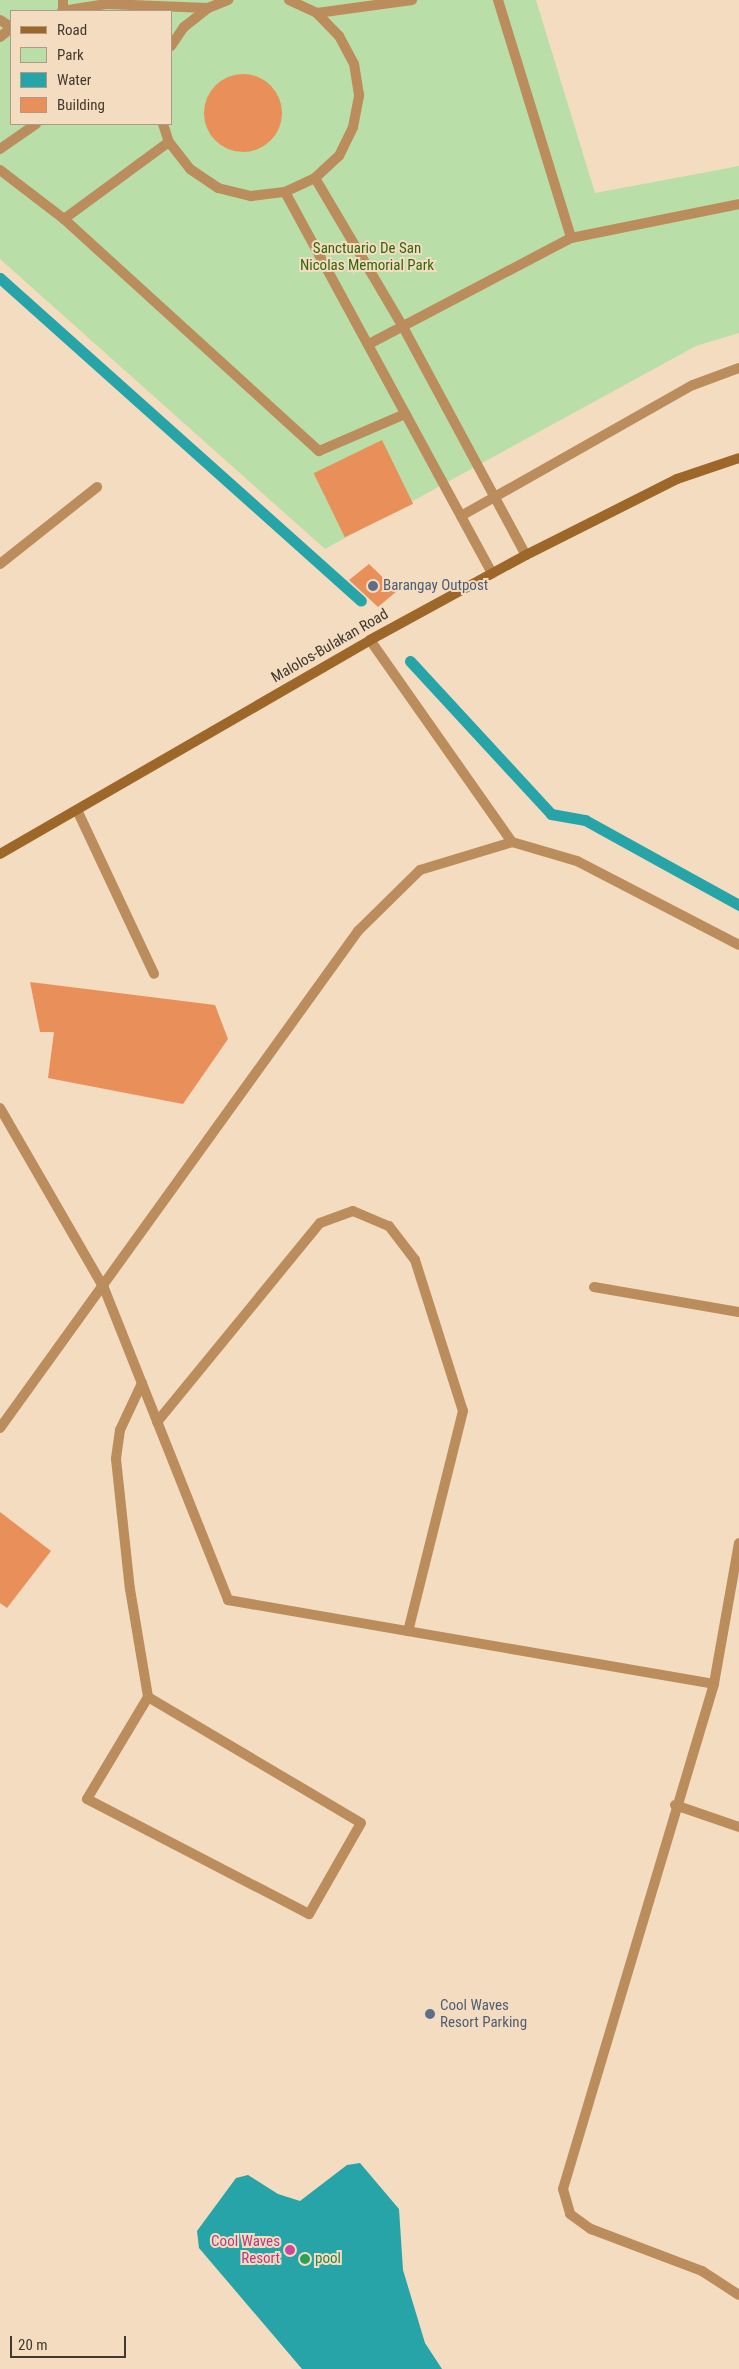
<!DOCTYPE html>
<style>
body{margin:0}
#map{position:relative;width:739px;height:2369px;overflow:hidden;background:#f4dcc1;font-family:"Roboto Condensed",sans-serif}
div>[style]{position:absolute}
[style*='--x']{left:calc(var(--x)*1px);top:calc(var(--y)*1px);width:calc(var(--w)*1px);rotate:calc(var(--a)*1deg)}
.green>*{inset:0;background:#b9dea8}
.water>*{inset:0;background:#26a4a7}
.stream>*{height:11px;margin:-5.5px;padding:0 5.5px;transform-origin:5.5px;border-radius:5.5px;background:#26a4a7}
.building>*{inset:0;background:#e98f5a;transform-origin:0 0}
.round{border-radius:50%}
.service>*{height:10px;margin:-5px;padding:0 5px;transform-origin:5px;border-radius:5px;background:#bb8d5d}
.minor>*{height:10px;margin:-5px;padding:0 5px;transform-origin:5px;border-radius:5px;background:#bb8d5d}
.tertiary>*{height:10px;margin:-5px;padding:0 5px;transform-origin:5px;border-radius:5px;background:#bb8d5d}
.secondary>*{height:10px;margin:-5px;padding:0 5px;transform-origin:5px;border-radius:5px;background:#9d6729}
.dots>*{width:14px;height:14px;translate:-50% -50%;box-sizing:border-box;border:2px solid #f4dcc1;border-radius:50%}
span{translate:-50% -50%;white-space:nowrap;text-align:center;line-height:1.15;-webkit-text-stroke:4px #f4dcc1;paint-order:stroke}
.park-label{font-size:15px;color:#34670d}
.service-label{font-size:15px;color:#4e5e75}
.left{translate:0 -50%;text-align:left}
.street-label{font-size:15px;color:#42392e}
.hotel-label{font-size:15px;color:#b23c85}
.right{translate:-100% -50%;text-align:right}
.leisure-label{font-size:15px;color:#27864d}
.legend{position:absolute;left:10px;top:10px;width:162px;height:115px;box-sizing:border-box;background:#f4dcc1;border:1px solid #ad9b86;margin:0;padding:6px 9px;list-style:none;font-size:15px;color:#42392e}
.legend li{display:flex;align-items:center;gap:10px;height:25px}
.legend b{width:25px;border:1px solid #ad9b86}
.scale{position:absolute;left:10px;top:2336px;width:116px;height:22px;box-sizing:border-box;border:2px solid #42392e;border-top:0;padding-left:6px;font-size:15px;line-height:18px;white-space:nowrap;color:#42392e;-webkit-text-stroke:4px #f4dcc1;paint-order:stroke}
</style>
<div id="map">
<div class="green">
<i style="clip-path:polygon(evenodd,0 0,536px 0,595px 193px,739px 166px,739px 333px,696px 346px,325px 549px,0 259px,0 0,11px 11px,171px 11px,171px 124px,11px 124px,11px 11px)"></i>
</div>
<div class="water">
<i style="clip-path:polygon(360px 2163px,399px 2209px,403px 2270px,425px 2343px,442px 2369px,302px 2369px,199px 2248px,197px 2231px,236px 2178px,248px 2175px,278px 2194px,300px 2201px,347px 2165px)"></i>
</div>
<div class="stream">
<i style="--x:0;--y:278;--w:484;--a:41.8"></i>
<i style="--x:410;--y:661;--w:208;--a:47.3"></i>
<i style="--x:551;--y:814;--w:35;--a:10"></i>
<i style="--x:585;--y:820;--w:176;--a:28.9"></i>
</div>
<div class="building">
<i class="round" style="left:204px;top:74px;width:78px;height:78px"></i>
<i style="left:382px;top:440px;width:71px;height:76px;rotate:64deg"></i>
<i style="clip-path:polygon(369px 564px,397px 591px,378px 607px,349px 580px)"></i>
<i style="clip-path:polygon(30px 982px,215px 1005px,228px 1039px,183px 1104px,48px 1078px,54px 1032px,40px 1032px)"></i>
<i style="clip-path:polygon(0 1512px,51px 1551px,7px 1608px,0 1603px)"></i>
</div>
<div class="service">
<i style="--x:63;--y:0;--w:11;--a:90"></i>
<i style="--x:498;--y:0;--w:249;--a:72.9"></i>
<i style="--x:62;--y:11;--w:45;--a:-9"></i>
<i style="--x:106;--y:4;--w:102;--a:2.2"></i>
<i style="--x:317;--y:13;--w:96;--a:-7.8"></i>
<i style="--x:0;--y:20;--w:13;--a:32"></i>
<i style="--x:0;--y:37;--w:14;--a:-39"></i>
<i style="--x:171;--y:46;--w:23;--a:-56"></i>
<i style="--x:184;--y:27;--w:31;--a:-38"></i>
<i style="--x:208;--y:8;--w:22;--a:-22"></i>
<i style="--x:163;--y:124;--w:19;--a:72"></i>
<i style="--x:169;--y:142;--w:34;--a:52"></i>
<i style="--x:190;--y:169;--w:34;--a:34"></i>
<i style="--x:218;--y:188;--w:34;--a:14"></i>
<i style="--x:251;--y:196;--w:34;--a:-7"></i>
<i style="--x:285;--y:192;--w:33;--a:-25"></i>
<i style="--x:315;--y:178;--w:33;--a:-43"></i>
<i style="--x:339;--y:156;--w:32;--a:-64"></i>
<i style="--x:353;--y:127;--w:33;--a:-79"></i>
<i style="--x:359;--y:95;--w:31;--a:-99"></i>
<i style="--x:354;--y:64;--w:32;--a:-118"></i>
<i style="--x:339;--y:36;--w:32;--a:-134"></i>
<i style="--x:317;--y:13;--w:31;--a:-155"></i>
<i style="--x:0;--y:149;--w:44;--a:-34.8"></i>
<i style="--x:0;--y:170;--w:81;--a:37.4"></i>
<i style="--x:64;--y:219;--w:345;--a:42.3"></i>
<i style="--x:319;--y:451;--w:94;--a:-23.3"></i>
<i style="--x:315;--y:178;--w:171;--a:59.4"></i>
<i style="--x:402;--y:325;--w:261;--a:61.7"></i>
<i style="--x:285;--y:192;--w:434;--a:61.5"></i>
<i style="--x:64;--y:219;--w:130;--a:-36.3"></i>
<i style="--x:369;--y:344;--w:228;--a:-27.7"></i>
<i style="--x:571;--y:238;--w:171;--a:-11.4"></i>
<i style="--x:461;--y:516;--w:266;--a:-29.5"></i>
<i style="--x:693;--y:385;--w:49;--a:-20.3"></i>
<i style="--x:77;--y:810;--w:181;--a:64.8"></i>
<i style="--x:142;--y:1383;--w:52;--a:115.1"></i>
<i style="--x:120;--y:1430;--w:29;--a:98"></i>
<i style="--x:116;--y:1459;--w:131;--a:83.9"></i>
<i style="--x:130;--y:1589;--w:109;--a:80.5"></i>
<i style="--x:148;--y:1697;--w:247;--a:30.6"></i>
<i style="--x:361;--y:1823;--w:105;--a:119.7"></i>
<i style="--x:309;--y:1914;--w:250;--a:-152.6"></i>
<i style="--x:87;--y:1799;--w:119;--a:-59.1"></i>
</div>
<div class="minor">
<i style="--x:0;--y:564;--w:124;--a:-38.4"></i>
<i style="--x:0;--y:1108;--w:208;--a:60"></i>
<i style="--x:104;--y:1288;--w:336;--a:68.3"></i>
<i style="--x:228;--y:1600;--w:493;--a:9.8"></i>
<i style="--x:594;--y:1287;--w:147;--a:9.8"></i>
<i style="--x:157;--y:1422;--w:257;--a:-50.7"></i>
<i style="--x:320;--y:1223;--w:35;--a:-20"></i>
<i style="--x:353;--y:1211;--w:39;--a:23"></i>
<i style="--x:389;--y:1226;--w:43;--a:52.6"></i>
<i style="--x:415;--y:1260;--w:158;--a:72.4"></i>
<i style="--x:463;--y:1411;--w:227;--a:104"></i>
<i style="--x:0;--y:1428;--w:613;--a:-54.23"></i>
<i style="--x:358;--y:931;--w:87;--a:-44.5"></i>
<i style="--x:420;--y:870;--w:96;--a:-16.9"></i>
<i style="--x:739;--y:1543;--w:143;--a:100.1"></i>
<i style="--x:714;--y:1684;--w:527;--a:106.65"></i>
<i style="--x:563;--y:2189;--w:26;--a:74"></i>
<i style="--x:570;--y:2214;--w:26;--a:36"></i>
<i style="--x:591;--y:2229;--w:119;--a:20.7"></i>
<i style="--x:702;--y:2271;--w:44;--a:33"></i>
<i style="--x:675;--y:1805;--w:68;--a:19"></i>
</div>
<div class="tertiary">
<i style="--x:370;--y:640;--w:247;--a:54.9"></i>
<i style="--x:512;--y:842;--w:68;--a:16.3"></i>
<i style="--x:577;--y:861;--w:182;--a:27.4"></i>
</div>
<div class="secondary">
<i style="--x:0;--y:854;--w:427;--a:-30"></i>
<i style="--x:370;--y:640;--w:178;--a:-28.6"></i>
<i style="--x:526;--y:555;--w:169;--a:-26.7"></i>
<i style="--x:677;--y:479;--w:65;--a:-18.7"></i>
</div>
<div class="dots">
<i style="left:373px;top:586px;background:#5c6f8a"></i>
<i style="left:430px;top:2014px;background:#5c6f8a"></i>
<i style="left:290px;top:2250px;background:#d1479c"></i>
<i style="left:305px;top:2259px;background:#2e9e5b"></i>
</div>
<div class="park-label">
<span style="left:367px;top:257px">Sanctuario De San<br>Nicolas Memorial Park</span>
</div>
<div class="service-label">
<span class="left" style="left:383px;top:586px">Barangay Outpost</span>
<span class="left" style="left:440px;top:2014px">Cool Waves<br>Resort Parking</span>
</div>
<div class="street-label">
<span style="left:330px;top:646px;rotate:-30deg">Malolos-Bulakan Road</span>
</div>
<div class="hotel-label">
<span class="right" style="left:280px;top:2250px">Cool Waves<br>Resort</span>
</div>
<div class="leisure-label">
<span class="left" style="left:315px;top:2259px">pool</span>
</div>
<ul class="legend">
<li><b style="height:6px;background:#9d6729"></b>Road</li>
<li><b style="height:14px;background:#b9dea8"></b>Park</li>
<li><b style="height:14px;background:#26a4a7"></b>Water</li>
<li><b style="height:14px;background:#e98f5a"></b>Building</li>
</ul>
<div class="scale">20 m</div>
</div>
